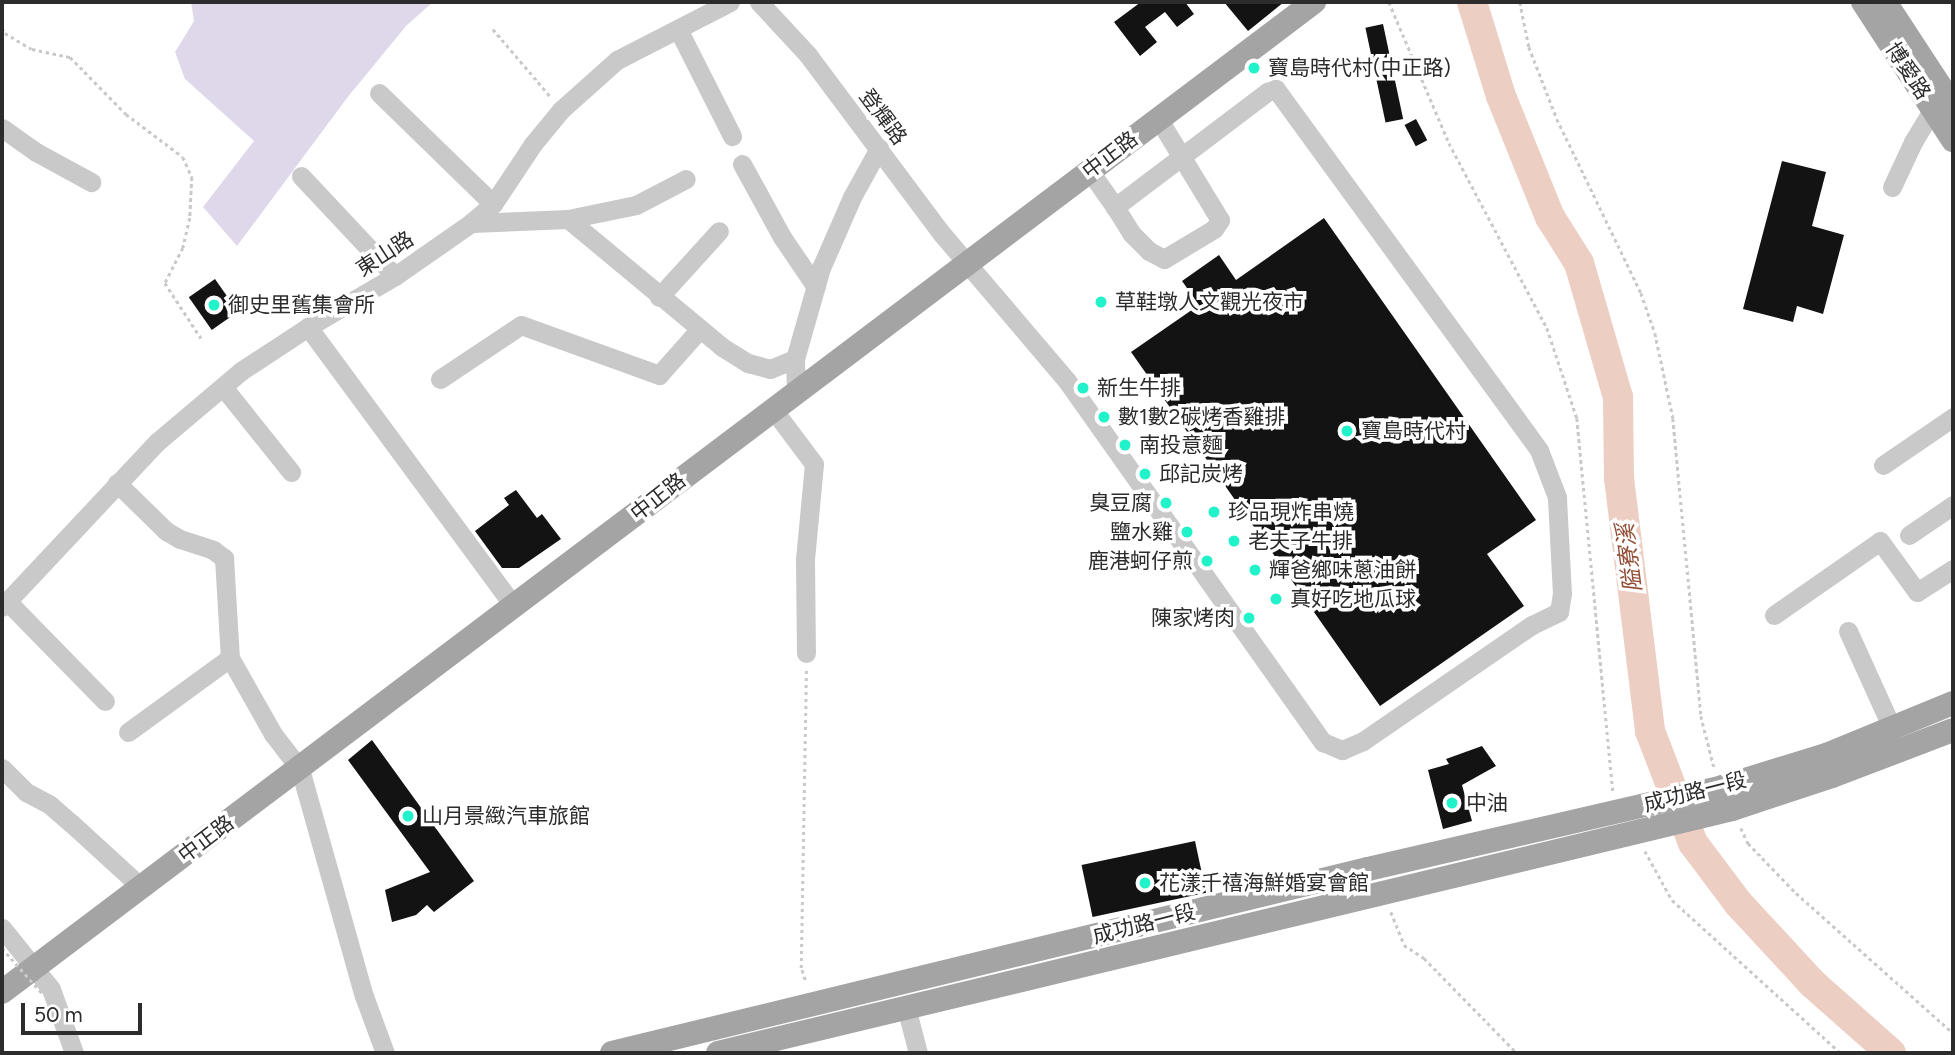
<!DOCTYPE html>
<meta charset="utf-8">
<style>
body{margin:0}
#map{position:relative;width:1955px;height:1055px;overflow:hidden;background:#fff;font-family:Figtree,"Noto Sans TC",sans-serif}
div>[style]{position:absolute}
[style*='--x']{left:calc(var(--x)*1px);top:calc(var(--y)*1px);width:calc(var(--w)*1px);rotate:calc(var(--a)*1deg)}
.green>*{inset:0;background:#dfd8eb}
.river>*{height:30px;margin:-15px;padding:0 15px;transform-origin:15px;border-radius:15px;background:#edcec2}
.building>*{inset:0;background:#131313;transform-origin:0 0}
.path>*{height:2.5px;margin-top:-1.25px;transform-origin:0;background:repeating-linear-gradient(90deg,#c9c9c9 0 3.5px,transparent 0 7px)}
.minor>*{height:19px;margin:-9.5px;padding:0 9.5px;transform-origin:9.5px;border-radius:9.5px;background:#c9c9c9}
.major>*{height:24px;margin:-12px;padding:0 12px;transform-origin:12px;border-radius:12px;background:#a4a4a4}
.path-bridge>*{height:2.5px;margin-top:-1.25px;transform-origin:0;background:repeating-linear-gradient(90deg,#c9c9c9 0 3.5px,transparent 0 7px)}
.dots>*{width:19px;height:19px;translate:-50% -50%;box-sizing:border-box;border:4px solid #fff;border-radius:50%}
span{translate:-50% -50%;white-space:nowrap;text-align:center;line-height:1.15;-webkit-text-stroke:7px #fff;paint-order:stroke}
.poi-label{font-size:21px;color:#2c2c2c}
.left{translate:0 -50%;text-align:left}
.right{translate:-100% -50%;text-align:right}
.street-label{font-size:21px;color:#2c2c2c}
.water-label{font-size:23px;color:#934f35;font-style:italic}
.frame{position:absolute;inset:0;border:4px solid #2c2c2c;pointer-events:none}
.scale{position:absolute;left:21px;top:1003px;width:121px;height:32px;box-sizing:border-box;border:4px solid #2c2c2c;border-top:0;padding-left:9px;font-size:21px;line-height:24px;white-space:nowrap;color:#2c2c2c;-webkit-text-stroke:5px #fff;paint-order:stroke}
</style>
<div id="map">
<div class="green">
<i style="clip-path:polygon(191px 2px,433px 2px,406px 26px,347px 98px,237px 246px,203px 207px,254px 141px,185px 79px,175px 52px,194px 21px)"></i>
</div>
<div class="river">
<i style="--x:1472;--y:2;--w:98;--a:72.9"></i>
<i style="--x:1501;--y:96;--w:131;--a:68"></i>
<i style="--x:1550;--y:217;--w:54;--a:57.8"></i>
<i style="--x:1579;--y:263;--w:140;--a:73.8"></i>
<i style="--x:1618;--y:397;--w:81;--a:89.3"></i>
<i style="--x:1619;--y:478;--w:255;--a:83"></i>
<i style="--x:1650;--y:731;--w:120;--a:69"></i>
<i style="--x:1693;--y:843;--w:75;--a:53.1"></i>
<i style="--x:1738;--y:903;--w:110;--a:47.2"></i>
<i style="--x:1813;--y:984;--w:104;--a:41.5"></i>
</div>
<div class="building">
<i style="clip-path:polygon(1141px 2px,1185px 2px,1194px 14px,1177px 27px,1165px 12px,1145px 27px,1157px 42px,1140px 56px,1114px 22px)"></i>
<i style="clip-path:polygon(1224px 2px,1284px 2px,1248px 31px)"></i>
<i style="left:1383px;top:24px;width:97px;height:18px;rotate:78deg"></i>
<i style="left:1416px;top:119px;width:24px;height:13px;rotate:62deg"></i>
<i style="clip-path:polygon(1782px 161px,1826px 172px,1812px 226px,1844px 235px,1823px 314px,1797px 306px,1793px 322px,1743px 309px)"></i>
<i style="clip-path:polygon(1324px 218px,1536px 520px,1487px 554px,1524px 606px,1380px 706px,1131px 352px,1199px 305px,1182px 281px,1219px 255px,1236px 280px)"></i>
<i style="left:215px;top:279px;width:40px;height:32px;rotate:55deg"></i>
<i style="clip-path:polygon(516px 490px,537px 518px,542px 514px,561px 539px,519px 568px,502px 568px,475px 531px,509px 505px,504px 498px)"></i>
<i style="clip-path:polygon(372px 740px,474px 881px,434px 912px,427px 905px,416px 915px,392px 922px,385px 890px,430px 872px,348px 760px)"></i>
<i style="clip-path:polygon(1482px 746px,1496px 766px,1462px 785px,1472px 821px,1443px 829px,1428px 770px,1449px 764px,1446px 759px)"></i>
<i style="left:1195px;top:841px;width:53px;height:116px;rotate:78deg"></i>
</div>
<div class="path">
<i style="--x:1389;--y:2;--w:153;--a:66.9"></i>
<i style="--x:1449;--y:143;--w:209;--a:62.1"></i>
<i style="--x:1547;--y:328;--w:95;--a:71.6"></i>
<i style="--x:1577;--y:418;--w:375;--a:84.5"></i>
<i style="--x:1520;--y:2;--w:46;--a:78.7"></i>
<i style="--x:1529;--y:47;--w:77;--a:68.7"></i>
<i style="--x:1557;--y:119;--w:193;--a:64.2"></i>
<i style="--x:1641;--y:293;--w:42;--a:70.7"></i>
<i style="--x:1655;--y:333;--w:87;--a:78"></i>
<i style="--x:1673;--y:418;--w:299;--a:84.6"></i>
<i style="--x:1701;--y:716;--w:53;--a:75.7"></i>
<i style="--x:2;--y:28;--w:6;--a:59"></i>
<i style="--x:5;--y:33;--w:31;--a:31"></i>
<i style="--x:32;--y:49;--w:39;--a:12"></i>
<i style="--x:70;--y:57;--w:80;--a:45.5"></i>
<i style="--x:126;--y:114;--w:71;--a:37"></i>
<i style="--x:183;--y:157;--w:22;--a:66"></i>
<i style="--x:192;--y:177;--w:41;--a:92.8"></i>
<i style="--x:190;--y:218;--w:31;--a:103"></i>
<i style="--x:183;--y:248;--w:39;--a:117"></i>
<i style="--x:165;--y:283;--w:66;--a:56.8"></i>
<i style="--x:493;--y:29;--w:88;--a:49.6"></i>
<i style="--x:1741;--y:828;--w:17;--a:65"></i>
<i style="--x:1748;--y:843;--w:69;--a:46.2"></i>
<i style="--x:1796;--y:893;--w:210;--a:41.7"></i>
<i style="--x:1645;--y:851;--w:56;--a:61.1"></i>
<i style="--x:1672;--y:900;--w:228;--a:42.2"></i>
<i style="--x:1391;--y:912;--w:35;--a:68"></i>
<i style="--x:1404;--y:945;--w:24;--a:33"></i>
<i style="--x:1424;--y:958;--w:133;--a:45.6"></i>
<i style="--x:805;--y:980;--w:13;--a:-108"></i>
<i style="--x:801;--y:968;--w:299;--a:-89"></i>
</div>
<div class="minor">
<i style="--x:759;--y:2;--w:72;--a:47.2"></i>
<i style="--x:808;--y:55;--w:224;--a:53.2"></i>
<i style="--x:942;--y:234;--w:193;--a:49.6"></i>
<i style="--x:1067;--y:381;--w:443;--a:54.7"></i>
<i style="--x:1323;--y:742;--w:21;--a:23"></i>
<i style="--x:1342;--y:750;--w:23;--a:-23"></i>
<i style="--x:1363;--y:741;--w:205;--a:-34.5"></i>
<i style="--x:1532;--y:625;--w:30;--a:-26"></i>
<i style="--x:1559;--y:612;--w:18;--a:-81"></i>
<i style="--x:1562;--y:594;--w:97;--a:-93"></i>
<i style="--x:1557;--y:497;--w:50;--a:-111"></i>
<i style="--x:1539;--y:450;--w:447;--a:-126.1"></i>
<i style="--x:1276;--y:89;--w:9;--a:162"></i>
<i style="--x:1267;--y:92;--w:191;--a:142.9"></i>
<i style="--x:1115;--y:207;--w:45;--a:-125.1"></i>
<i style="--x:678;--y:29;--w:120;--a:63.2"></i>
<i style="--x:379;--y:93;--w:159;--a:44.2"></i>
<i style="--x:2;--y:128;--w:42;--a:35.2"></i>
<i style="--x:36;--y:152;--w:63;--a:28.6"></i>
<i style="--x:742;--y:164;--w:83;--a:61.3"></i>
<i style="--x:782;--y:237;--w:60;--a:55.8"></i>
<i style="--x:301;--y:176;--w:137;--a:46.8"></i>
<i style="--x:1892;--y:187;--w:50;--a:-65"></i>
<i style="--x:1913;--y:142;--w:37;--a:-59"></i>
<i style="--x:1932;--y:110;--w:12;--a:-42"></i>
<i style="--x:1115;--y:207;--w:31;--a:58"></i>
<i style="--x:1131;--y:233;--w:25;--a:45"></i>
<i style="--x:1149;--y:251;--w:17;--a:28"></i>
<i style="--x:1164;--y:259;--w:58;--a:-31"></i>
<i style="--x:1214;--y:229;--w:11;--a:-56"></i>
<i style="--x:1220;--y:220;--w:119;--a:-121.3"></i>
<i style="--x:568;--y:219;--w:69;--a:-11.6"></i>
<i style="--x:636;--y:205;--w:56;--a:-27.5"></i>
<i style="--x:471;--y:223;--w:97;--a:-2.4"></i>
<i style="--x:568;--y:219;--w:200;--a:39.7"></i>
<i style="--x:722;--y:347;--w:31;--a:32"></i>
<i style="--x:748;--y:363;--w:23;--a:15"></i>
<i style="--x:770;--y:369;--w:27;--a:-22"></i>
<i style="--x:659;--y:297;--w:89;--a:-47.7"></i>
<i style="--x:308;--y:327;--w:347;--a:53.6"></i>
<i style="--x:440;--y:379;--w:97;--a:-33.7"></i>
<i style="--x:521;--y:325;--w:147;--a:19.9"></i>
<i style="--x:659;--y:375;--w:59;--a:-48.4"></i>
<i style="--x:223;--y:387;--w:109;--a:51.3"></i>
<i style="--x:796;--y:390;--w:31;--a:-92"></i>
<i style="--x:795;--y:359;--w:95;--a:-74.1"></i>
<i style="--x:821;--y:268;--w:77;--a:-66.4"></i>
<i style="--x:852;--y:197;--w:56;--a:-61.1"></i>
<i style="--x:772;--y:408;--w:70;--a:53.1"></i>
<i style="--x:814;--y:464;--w:96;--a:95.4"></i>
<i style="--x:805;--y:560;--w:93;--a:89.4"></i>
<i style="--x:1883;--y:465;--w:85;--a:-34.4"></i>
<i style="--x:117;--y:483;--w:69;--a:44.4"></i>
<i style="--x:166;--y:531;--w:16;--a:30"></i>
<i style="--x:180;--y:539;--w:35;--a:18"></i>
<i style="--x:213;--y:550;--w:14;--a:36"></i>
<i style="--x:224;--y:558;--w:100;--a:86.6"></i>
<i style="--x:230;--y:658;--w:87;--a:60.5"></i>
<i style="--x:273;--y:734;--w:44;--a:52.4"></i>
<i style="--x:300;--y:769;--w:236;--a:74.3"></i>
<i style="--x:364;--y:996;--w:61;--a:69.8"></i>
<i style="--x:1909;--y:535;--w:53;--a:-34.3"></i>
<i style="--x:7;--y:601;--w:140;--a:45.6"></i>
<i style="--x:2;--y:607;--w:226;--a:-46.8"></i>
<i style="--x:157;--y:442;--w:110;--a:-40.2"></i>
<i style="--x:241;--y:371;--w:80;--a:-33.3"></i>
<i style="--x:308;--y:327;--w:101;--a:-30.4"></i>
<i style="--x:395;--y:276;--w:93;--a:-34.9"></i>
<i style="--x:471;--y:223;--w:29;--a:-41"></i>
<i style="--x:493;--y:204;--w:72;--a:-56.3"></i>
<i style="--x:533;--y:144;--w:44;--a:-50.5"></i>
<i style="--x:561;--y:110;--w:75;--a:-41.8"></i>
<i style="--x:617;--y:60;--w:127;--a:-27.2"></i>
<i style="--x:1774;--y:615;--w:129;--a:-34.9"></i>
<i style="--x:1880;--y:541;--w:63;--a:54"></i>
<i style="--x:1917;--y:592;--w:43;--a:-32.6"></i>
<i style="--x:1848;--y:631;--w:109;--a:65.6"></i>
<i style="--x:128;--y:732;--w:126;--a:-36"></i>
<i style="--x:2;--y:768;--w:34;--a:45"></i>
<i style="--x:26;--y:792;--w:27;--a:28"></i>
<i style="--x:50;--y:805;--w:28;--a:41"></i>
<i style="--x:71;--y:823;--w:96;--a:42.5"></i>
<i style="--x:2;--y:928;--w:78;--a:51.2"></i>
<i style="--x:51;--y:989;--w:68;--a:70.2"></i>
<i style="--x:906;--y:1007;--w:48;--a:75.4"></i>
</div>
<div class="major">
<i style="--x:1863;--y:2;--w:165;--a:56.9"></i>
<i style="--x:1885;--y:2;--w:124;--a:56.8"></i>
<i style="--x:2;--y:992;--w:1644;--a:-37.04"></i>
<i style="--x:612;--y:1053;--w:778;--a:-13.68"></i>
<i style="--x:1368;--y:869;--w:363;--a:-13"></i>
<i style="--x:1722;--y:787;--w:109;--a:-17.1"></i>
<i style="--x:1826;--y:755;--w:137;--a:-22.3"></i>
<i style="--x:718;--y:1053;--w:1043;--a:-13.53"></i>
<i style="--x:1732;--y:809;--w:105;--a:-18.3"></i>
<i style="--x:1832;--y:776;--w:129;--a:-20.8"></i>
</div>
<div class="path-bridge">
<i style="--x:2;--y:948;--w:62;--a:48.3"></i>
</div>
<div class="dots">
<i style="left:1254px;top:68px;background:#20f2ca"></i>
<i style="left:1101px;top:302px;background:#20f2ca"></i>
<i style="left:214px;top:305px;background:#20f2ca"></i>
<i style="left:1083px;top:388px;background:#20f2ca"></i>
<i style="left:1104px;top:417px;background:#20f2ca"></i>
<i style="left:1347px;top:431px;background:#20f2ca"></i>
<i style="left:1125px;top:445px;background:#20f2ca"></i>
<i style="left:1145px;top:474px;background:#20f2ca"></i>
<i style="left:1166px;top:503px;background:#20f2ca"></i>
<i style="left:1214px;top:512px;background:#20f2ca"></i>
<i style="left:1187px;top:532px;background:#20f2ca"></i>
<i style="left:1234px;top:541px;background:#20f2ca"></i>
<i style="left:1207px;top:561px;background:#20f2ca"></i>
<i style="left:1255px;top:570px;background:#20f2ca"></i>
<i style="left:1276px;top:599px;background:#20f2ca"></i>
<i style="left:1249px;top:618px;background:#20f2ca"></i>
<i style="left:1452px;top:803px;background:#20f2ca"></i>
<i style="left:408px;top:816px;background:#20f2ca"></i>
<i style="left:1145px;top:883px;background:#20f2ca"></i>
</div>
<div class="poi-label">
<span class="left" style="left:1268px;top:68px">寶島時代村(中正路)</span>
<span class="left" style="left:1115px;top:302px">草鞋墩人文觀光夜市</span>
<span class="left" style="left:228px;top:305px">御史里舊集會所</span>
<span class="left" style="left:1097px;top:388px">新生牛排</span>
<span class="left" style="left:1118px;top:417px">數1數2碳烤香雞排</span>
<span class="left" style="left:1361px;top:431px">寶島時代村</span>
<span class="left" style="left:1139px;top:445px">南投意麵</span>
<span class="left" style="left:1159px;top:474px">邱記炭烤</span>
<span class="right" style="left:1152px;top:503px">臭豆腐</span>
<span class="left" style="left:1228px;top:512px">珍品現炸串燒</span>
<span class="right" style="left:1173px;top:532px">鹽水雞</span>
<span class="left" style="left:1248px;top:541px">老夫子牛排</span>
<span class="right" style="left:1193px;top:561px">鹿港蚵仔煎</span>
<span class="left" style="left:1269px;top:570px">輝爸鄉味蔥油餅</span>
<span class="left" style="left:1290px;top:599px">真好吃地瓜球</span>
<span class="right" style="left:1235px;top:618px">陳家烤肉</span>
<span class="left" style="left:1466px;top:803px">中油</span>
<span class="left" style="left:422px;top:816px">山月景緻汽車旅館</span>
<span class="left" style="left:1159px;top:883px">花漾千禧海鮮婚宴會館</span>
</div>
<div class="street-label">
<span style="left:1908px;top:71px;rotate:57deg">博愛路</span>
<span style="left:883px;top:117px;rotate:53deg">登輝路</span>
<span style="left:1110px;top:155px;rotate:-37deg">中正路</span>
<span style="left:385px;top:254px;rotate:-33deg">東山路</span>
<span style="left:658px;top:497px;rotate:-38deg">中正路</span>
<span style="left:1695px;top:792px;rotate:-14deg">成功路一段</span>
<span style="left:206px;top:839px;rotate:-37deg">中正路</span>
<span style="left:1144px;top:924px;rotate:-14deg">成功路一段</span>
</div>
<div class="water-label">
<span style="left:1629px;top:558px;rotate:-97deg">隘寮溪</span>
</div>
<div class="frame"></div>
<div class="scale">50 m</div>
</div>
